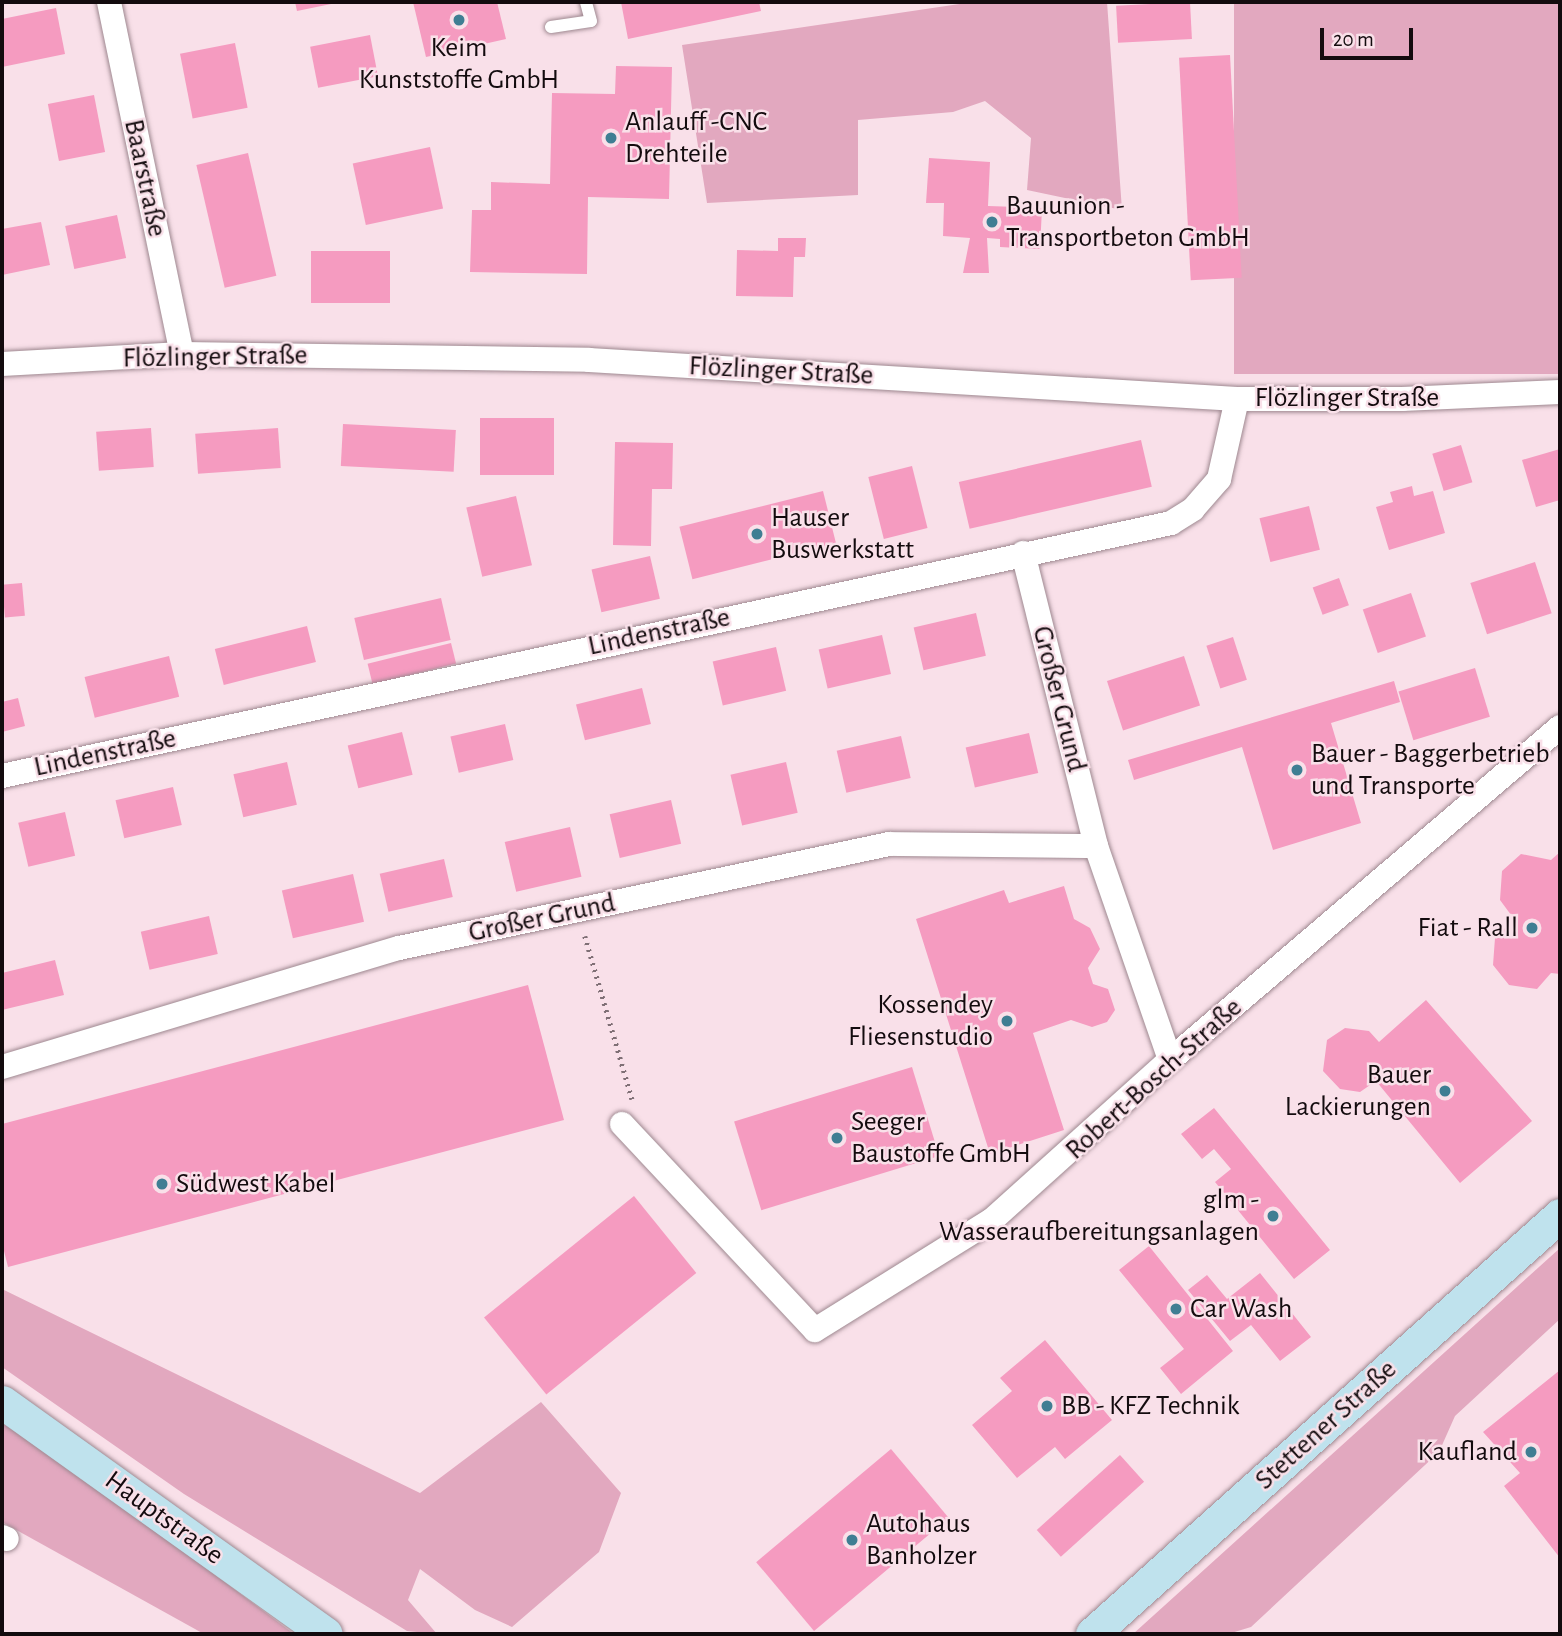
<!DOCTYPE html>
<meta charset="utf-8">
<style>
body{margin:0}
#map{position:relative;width:1562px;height:1636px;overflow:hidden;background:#f9e0e9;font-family:"Alegreya Sans",sans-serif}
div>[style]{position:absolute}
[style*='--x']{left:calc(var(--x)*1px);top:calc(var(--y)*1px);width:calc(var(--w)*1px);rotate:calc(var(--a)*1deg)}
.green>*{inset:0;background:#e2a8bf;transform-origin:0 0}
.building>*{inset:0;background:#f59bc0;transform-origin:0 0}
.path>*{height:4.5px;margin-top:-2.25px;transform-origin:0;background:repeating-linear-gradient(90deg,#7f6f75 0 2px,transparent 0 7px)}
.roads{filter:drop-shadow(0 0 2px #9e8890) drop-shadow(0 0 2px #9e8890)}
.lane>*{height:12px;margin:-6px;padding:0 6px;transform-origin:6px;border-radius:6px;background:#fff}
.street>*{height:24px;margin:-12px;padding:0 12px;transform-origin:12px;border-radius:12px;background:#fff}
.secondary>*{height:33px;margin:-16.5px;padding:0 16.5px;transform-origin:16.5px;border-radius:16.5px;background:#bfe2ed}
.dots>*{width:19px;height:19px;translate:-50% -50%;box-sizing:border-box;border:4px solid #f9e0e9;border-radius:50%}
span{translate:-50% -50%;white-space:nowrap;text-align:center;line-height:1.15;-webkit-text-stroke:5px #f9e0e9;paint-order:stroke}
.poi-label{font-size:28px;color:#130b0e}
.left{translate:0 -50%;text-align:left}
.right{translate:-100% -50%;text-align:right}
.street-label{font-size:28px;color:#130b0e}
.frame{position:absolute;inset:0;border:4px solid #130b0e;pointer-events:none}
.scale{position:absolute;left:1320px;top:28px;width:93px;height:32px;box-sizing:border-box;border:4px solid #130b0e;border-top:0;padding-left:9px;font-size:21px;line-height:24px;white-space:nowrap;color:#130b0e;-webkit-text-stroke:5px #f9e0e9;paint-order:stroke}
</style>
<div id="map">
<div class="green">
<i style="clip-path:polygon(973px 2px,1107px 2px,1122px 210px,1027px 190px,1031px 138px,985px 101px,953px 112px,858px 120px,858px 195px,707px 203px,682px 45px)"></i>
<i style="left:1234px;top:2px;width:326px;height:372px"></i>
<i style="clip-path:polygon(1560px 1248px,1560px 1319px,1455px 1416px,1439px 1452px,1251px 1627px,1228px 1634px,1133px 1634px)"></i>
<i style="clip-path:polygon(2px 1289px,420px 1493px,541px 1402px,621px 1493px,599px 1552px,512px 1627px,475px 1610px,420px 1569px,408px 1600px,437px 1634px,407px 1631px,184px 1494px,2px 1367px)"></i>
<i style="clip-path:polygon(2px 1423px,143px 1521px,294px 1634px,204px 1634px,2px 1522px)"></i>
</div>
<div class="building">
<i style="clip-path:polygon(295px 2px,336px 2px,336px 3px,297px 11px)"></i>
<i style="clip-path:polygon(413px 2px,497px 2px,506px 39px,426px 57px)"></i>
<i style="clip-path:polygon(621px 2px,759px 2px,761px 11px,628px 39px)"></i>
<i style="left:1190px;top:2px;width:37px;height:74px;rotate:87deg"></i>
<i style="clip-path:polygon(56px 8px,65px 54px,2px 67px,2px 19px)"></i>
<i style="left:370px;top:35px;width:42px;height:61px;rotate:79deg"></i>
<i style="left:235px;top:43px;width:66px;height:56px;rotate:79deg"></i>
<i style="left:1230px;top:55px;width:223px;height:51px;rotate:87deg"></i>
<i style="clip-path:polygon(616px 66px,672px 67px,669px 199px,588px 197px,587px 274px,470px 272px,472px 210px,491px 210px,491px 182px,550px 184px,552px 93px,615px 94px)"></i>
<i style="left:94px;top:95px;width:58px;height:47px;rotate:79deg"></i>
<i style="left:430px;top:147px;width:63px;height:79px;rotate:78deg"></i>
<i style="left:248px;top:153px;width:126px;height:53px;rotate:77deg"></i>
<i style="clip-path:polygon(929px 158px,990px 162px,988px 206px,1042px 208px,1040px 249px,1000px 247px,1000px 239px,987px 238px,989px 273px,963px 273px,970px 238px,943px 236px,944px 203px,926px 203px)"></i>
<i style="left:117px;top:215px;width:44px;height:53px;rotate:78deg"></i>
<i style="clip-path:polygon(41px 222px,50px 265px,2px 275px,2px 229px)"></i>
<i style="clip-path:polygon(778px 238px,806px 238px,805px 257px,794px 257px,793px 297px,736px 296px,737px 250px,778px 251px)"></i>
<i style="left:311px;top:251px;width:79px;height:52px"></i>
<i style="left:480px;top:418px;width:74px;height:57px"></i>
<i style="left:343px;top:424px;width:113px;height:42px;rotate:3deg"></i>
<i style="left:151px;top:428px;width:39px;height:55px;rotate:86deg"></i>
<i style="left:278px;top:428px;width:40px;height:83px;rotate:86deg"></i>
<i style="left:1141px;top:440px;width:48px;height:187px;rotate:77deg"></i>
<i style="clip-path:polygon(615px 442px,673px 443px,672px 489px,652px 489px,651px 546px,613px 545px)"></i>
<i style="left:1461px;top:445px;width:39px;height:30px;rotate:73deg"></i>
<i style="clip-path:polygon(1560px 449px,1560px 500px,1536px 507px,1522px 460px)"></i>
<i style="left:912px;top:466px;width:64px;height:45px;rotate:76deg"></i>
<i style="clip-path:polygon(1412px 486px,1414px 496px,1433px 491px,1445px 533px,1389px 550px,1376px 507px,1393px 502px,1390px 492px)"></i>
<i style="left:823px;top:491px;width:54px;height:148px;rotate:76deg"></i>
<i style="left:516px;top:496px;width:71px;height:51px;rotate:77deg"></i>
<i style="left:1309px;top:506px;width:45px;height:51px;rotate:76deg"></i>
<i style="left:650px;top:556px;width:44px;height:60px;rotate:77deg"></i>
<i style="left:1535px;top:562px;width:54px;height:68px;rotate:72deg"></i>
<i style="left:1339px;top:578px;width:29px;height:28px;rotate:70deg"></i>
<i style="left:22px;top:583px;width:33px;height:20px;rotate:85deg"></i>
<i style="left:1411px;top:593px;width:46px;height:51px;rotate:71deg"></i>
<i style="left:441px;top:598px;width:43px;height:89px;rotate:77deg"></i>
<i style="left:976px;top:613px;width:44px;height:64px;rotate:77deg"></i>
<i style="left:307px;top:626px;width:37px;height:95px;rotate:76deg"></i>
<i style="left:882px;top:635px;width:40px;height:65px;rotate:77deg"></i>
<i style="left:1233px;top:637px;width:45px;height:28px;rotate:72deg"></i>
<i style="left:451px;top:643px;width:21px;height:86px;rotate:76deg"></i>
<i style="left:776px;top:647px;width:45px;height:65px;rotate:77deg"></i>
<i style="left:169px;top:656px;width:42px;height:87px;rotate:76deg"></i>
<i style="left:1184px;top:656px;width:52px;height:81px;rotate:72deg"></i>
<i style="left:1475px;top:668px;width:51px;height:80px;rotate:73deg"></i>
<i style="clip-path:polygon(1394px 681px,1400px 702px,1331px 723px,1361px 823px,1273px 850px,1242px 747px,1134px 780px,1128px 760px)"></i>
<i style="left:642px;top:688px;width:37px;height:68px;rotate:76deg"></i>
<i style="clip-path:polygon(18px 698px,25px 726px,2px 732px,2px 702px)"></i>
<i style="left:505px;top:724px;width:37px;height:56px;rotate:77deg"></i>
<i style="left:402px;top:732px;width:44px;height:56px;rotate:76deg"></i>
<i style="left:1029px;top:733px;width:41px;height:65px;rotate:77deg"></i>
<i style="left:901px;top:736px;width:43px;height:66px;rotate:77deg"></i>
<i style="left:287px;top:762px;width:44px;height:55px;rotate:77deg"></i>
<i style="left:786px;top:762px;width:52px;height:57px;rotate:77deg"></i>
<i style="left:173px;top:787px;width:39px;height:59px;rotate:77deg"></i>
<i style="left:671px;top:800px;width:45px;height:63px;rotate:77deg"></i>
<i style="left:65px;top:812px;width:45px;height:48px;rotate:77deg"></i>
<i style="left:570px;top:827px;width:51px;height:67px;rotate:77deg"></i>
<i style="clip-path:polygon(1560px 852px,1560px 974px,1551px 973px,1537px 989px,1509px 985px,1493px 965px,1495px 938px,1514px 919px,1500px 900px,1502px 871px,1521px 854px,1551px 860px)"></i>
<i style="left:444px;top:859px;width:39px;height:66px;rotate:77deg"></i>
<i style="left:353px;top:874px;width:49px;height:73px;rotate:77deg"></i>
<i style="clip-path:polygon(1064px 886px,1074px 919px,1090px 928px,1100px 949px,1088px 968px,1093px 984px,1108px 989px,1115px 1010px,1107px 1022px,1092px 1027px,1071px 1020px,1033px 1033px,1064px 1130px,990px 1154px,916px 919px,1004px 890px,1009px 903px)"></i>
<i style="left:209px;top:916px;width:39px;height:70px;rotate:77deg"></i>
<i style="clip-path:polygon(55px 960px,64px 995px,2px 1010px,2px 973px)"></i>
<i style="clip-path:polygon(528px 985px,564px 1120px,8px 1267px,2px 1243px,2px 1124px)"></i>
<i style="clip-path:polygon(1426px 1000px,1532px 1121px,1460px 1183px,1376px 1081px,1360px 1092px,1340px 1089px,1323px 1071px,1327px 1040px,1345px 1028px,1369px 1031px,1379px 1042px)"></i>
<i style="left:912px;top:1067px;width:93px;height:186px;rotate:73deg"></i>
<i style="clip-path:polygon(1214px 1108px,1330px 1250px,1294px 1279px,1215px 1182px,1231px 1169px,1214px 1149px,1202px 1159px,1181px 1134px)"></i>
<i style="left:634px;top:1196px;width:99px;height:193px;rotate:51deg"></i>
<i style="clip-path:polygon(1149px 1246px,1233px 1351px,1181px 1394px,1160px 1368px,1184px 1349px,1119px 1270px)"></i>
<i style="clip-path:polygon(1260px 1273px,1311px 1337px,1280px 1361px,1251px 1325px,1230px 1341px,1188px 1290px,1207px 1275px,1227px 1299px)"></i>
<i style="clip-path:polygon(1045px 1340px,1112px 1420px,1065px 1459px,1055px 1447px,1017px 1478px,972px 1425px,1012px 1391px,1000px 1378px)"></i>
<i style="clip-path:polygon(1560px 1370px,1560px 1558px,1504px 1486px,1520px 1473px,1483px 1432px)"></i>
<i style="left:891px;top:1449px;width:90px;height:176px;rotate:50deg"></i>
<i style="left:1120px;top:1455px;width:36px;height:112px;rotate:48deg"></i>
</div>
<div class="path">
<i style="--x:585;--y:936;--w:170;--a:73.9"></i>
</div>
<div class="roads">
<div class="lane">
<i style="--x:551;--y:27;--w:40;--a:-8.5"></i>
<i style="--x:591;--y:21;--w:20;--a:-105"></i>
</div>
<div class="street">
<i style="--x:109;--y:2;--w:359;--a:78.3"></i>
<i style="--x:2;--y:364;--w:180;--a:-3.2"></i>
<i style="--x:182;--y:354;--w:407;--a:0.8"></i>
<i style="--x:589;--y:360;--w:649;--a:3.44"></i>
<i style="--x:1237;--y:399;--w:165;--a:0"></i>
<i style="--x:1402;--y:399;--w:158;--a:-2.5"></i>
<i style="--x:1023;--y:553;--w:302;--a:76"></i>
<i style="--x:1096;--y:846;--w:226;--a:70.9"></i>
<i style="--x:2;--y:776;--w:1196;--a:-12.21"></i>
<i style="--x:1171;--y:523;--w:26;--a:-32"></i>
<i style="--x:1193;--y:509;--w:40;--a:-49"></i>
<i style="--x:1219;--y:479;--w:82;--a:-77.3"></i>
<i style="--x:2;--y:1067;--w:414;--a:-16.7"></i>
<i style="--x:399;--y:948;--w:501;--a:-11.98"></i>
<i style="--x:889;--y:844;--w:207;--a:0.6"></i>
<i style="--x:622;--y:1124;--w:282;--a:46.9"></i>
<i style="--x:815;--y:1330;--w:208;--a:-31.9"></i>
<i style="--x:992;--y:1220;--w:239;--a:-42"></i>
<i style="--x:1170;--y:1060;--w:513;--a:-40.49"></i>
<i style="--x:2;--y:1537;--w:5;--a:22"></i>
</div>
<div class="secondary">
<i style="--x:2;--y:1402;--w:398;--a:35.6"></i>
<i style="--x:1092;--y:1634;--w:628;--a:-41.84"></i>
</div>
</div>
<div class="dots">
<i style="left:459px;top:20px;background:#3f7e93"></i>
<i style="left:611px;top:138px;background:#3f7e93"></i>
<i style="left:992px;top:222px;background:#3f7e93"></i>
<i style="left:757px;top:534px;background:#3f7e93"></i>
<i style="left:1297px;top:770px;background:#3f7e93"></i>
<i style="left:1532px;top:928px;background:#3f7e93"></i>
<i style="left:1007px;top:1021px;background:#3f7e93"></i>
<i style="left:1445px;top:1091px;background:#3f7e93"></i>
<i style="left:837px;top:1138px;background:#3f7e93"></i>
<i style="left:162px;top:1184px;background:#3f7e93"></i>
<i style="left:1273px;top:1216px;background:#3f7e93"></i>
<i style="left:1176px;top:1309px;background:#3f7e93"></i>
<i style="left:1047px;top:1406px;background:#3f7e93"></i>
<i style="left:1531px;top:1452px;background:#3f7e93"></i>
<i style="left:852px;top:1540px;background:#3f7e93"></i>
</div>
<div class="poi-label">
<span style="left:459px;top:64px">Keim<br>Kunststoffe GmbH</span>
<span class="left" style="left:625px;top:138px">Anlauff -CNC<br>Drehteile</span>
<span class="left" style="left:1006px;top:222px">Bauunion -<br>Transportbeton GmbH</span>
<span class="left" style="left:771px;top:534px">Hauser<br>Buswerkstatt</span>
<span class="left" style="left:1311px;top:770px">Bauer - Baggerbetrieb<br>und Transporte</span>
<span class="right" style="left:1518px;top:928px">Fiat - Rall</span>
<span class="right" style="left:993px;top:1021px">Kossendey<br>Fliesenstudio</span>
<span class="right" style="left:1431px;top:1091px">Bauer<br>Lackierungen</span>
<span class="left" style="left:851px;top:1138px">Seeger<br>Baustoffe GmbH</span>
<span class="left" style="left:176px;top:1184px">Südwest Kabel</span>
<span class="right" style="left:1259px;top:1216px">glm -<br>Wasseraufbereitungsanlagen</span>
<span class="left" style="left:1190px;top:1309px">Car Wash</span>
<span class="left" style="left:1061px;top:1406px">BB - KFZ Technik</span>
<span class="right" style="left:1517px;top:1452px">Kaufland</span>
<span class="left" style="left:866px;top:1540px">Autohaus<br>Banholzer</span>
</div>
<div class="street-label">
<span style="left:145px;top:178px;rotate:78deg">Baarstraße</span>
<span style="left:215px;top:357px;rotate:-1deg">Flözlinger Straße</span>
<span style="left:781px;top:371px;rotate:3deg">Flözlinger Straße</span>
<span style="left:1347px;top:398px">Flözlinger Straße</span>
<span style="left:659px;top:632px;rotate:-12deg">Lindenstraße</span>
<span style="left:1059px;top:699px;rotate:76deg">Großer Grund</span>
<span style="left:105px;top:753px;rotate:-12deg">Lindenstraße</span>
<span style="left:542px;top:918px;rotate:-12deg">Großer Grund</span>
<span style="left:1154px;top:1079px;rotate:-42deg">Robert-Bosch-Straße</span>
<span style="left:1326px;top:1425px;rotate:-42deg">Stettener Straße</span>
<span style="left:164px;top:1518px;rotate:36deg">Hauptstraße</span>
</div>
<div class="frame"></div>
<div class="scale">20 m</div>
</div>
